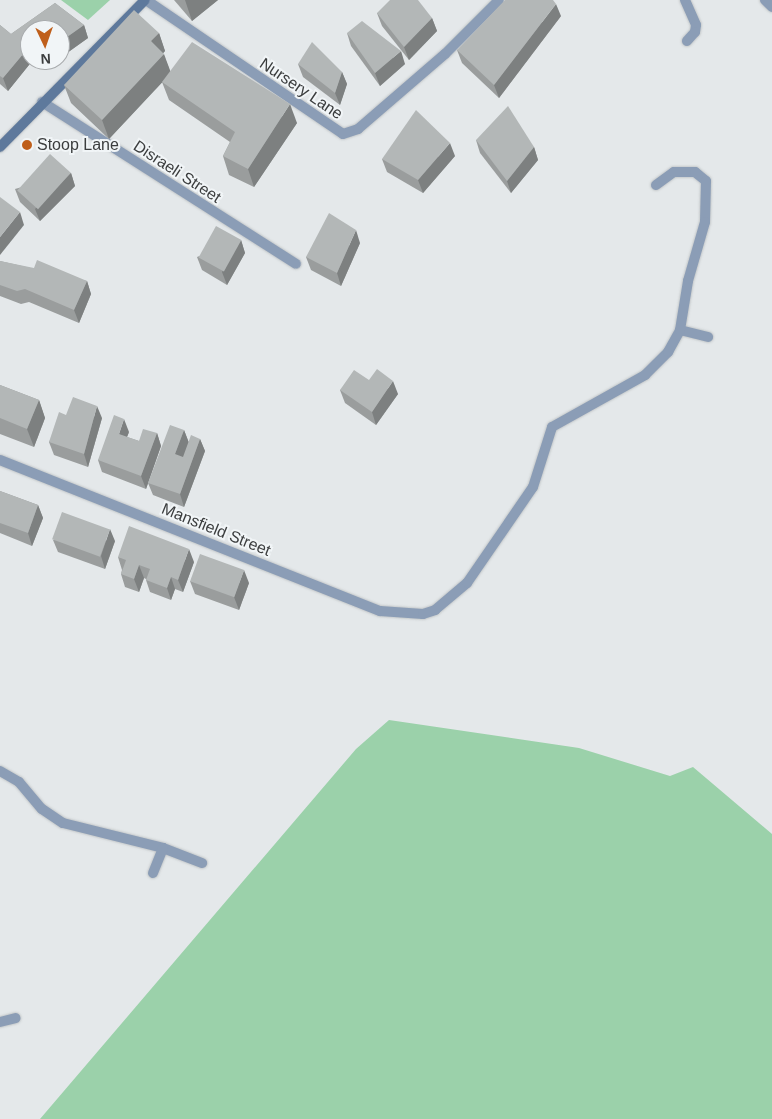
<!DOCTYPE html>
<style>
body{margin:0}
#map{position:relative;width:772px;height:1119px;overflow:hidden;background:#e4e8ea;font-family:Helvetica,sans-serif}
div>[style]{position:absolute}
[style*='--x']{left:calc(var(--x)*1px);top:calc(var(--y)*1px);width:calc(var(--w)*1px);rotate:calc(var(--a)*1deg)}
.green>*{inset:0;background:#9bd1aa}
.roads{filter:drop-shadow(0 0 1px #c2c6c8) drop-shadow(0 0 1px #c2c6c8)}
.lane>*{height:10px;margin:-5px;padding:0 5px;transform-origin:5px;border-radius:5px;background:#8b9db6}
.street>*{height:10px;margin:-5px;padding:0 5px;transform-origin:5px;border-radius:5px;background:#8b9db6}
.secondary>*{height:10px;margin:-5px;padding:0 5px;transform-origin:5px;border-radius:5px;background:#5e799c}
.wall>*{inset:0;background:#9a9d9d}
.shaded-wall>*{inset:0;background:#7d8080}
.building>*{inset:0;background:#b3b7b7;transform-origin:0 0}
.dots>*{width:14px;height:14px;translate:-50% -50%;box-sizing:border-box;border:2px solid #f1f5f7;border-radius:50%}
span{translate:-50% -50%;white-space:nowrap;text-align:center;line-height:1.15;-webkit-text-stroke:4px #f1f5f7;paint-order:stroke}
.street-label{font-size:16px;color:#3b3d3e}
.poi-label{font-size:16px;color:#3b3d3e}
.left{translate:0 -50%;text-align:left}
.north{position:absolute;left:20px;top:20px;width:50px;height:50px;box-sizing:border-box;background:#f1f5f7;border:1px solid #a8abad;border-radius:50%;rotate:177deg;font-size:14px;font-weight:700;line-height:20px;text-align:center;color:#3b3d3e}
.north::after{content:'';display:block;margin:auto;width:18px;height:22px;background:#bf5f1b;clip-path:polygon(50% 0,100% 100%,50% 72%,0 100%)}
</style>
<div id="map">
<div class="green">
<i style="clip-path:polygon(61px 0,110px 0,88px 20px)"></i>
<i style="clip-path:polygon(389px 720px,579px 748px,670px 776px,693px 767px,772px 834px,772px 1119px,40px 1119px,356px 749px)"></i>
</div>
<div class="roads">
<div class="lane">
<i style="--x:685;--y:0;--w:27;--a:66"></i>
<i style="--x:696;--y:25;--w:7;--a:98"></i>
<i style="--x:695;--y:32;--w:12;--a:132"></i>
<i style="--x:765;--y:0;--w:10;--a:45"></i>
<i style="--x:656;--y:185;--w:22;--a:-36"></i>
<i style="--x:674;--y:172;--w:21;--a:0"></i>
<i style="--x:695;--y:172;--w:14;--a:39"></i>
<i style="--x:706;--y:181;--w:41;--a:91.4"></i>
<i style="--x:705;--y:222;--w:61;--a:106.1"></i>
<i style="--x:0;--y:1022;--w:16;--a:-14"></i>
</div>
<div class="street">
<i style="--x:146;--y:0;--w:238;--a:34.2"></i>
<i style="--x:343;--y:134;--w:16;--a:-18"></i>
<i style="--x:358;--y:129;--w:115;--a:-40.8"></i>
<i style="--x:445;--y:54;--w:76;--a:-45"></i>
<i style="--x:42;--y:102;--w:301;--a:32.5"></i>
<i style="--x:680;--y:330;--w:29;--a:14"></i>
<i style="--x:0;--y:460;--w:409;--a:21.7"></i>
<i style="--x:380;--y:611;--w:43;--a:4"></i>
<i style="--x:423;--y:614;--w:13;--a:-18"></i>
<i style="--x:435;--y:610;--w:42;--a:-40.2"></i>
<i style="--x:467;--y:583;--w:116;--a:-55.5"></i>
<i style="--x:533;--y:487;--w:63;--a:-72.4"></i>
<i style="--x:552;--y:427;--w:107;--a:-29.2"></i>
<i style="--x:645;--y:375;--w:33;--a:-45"></i>
<i style="--x:668;--y:352;--w:25;--a:-61"></i>
<i style="--x:680;--y:330;--w:50;--a:-80.7"></i>
<i style="--x:0;--y:771;--w:22;--a:30"></i>
<i style="--x:19;--y:782;--w:35;--a:50"></i>
<i style="--x:42;--y:809;--w:25;--a:34"></i>
<i style="--x:63;--y:823;--w:103;--a:14"></i>
<i style="--x:163;--y:848;--w:42;--a:21"></i>
<i style="--x:153;--y:873;--w:27;--a:-68"></i>
</div>
<div class="secondary">
<i style="--x:0;--y:147;--w:206;--a:-45.4"></i>
</div>
</div>
<div class="wall">
<i style="clip-path:polygon(174px 0,218px 0,192px 21px)"></i>
<i style="clip-path:polygon(55px 3px,84px 25px,88px 38px,60px 58px,60px 30px,30px 30px,30px 60px,33px 60px,8px 91px,0 84px,0 25px,11px 34px)"></i>
<i style="clip-path:polygon(377px 13px,432px 18px,437px 31px,409px 60px,382px 26px)"></i>
<i style="clip-path:polygon(561px 16px,499px 98px,462px 63px,457px 50px)"></i>
<i style="clip-path:polygon(159px 33px,165px 51px,163px 53px,170px 71px,297px 123px,254px 187px,229px 175px,223px 156px,230px 142px,169px 100px,162px 82px,109px 139px,71px 103px,64px 85px)"></i>
<i style="clip-path:polygon(347px 33px,405px 64px,380px 86px,351px 46px)"></i>
<i style="clip-path:polygon(34px 60px,58px 60px,45px 69px)"></i>
<i style="clip-path:polygon(298px 64px,342px 72px,347px 84px,340px 105px,303px 77px)"></i>
<i style="clip-path:polygon(476px 140px,534px 147px,538px 160px,511px 193px,480px 153px)"></i>
<i style="clip-path:polygon(455px 156px,423px 193px,387px 172px,382px 159px)"></i>
<i style="clip-path:polygon(71px 173px,75px 186px,40px 221px,20px 202px,15px 189px)"></i>
<i style="clip-path:polygon(241px 240px,245px 253px,227px 285px,202px 270px,197px 257px)"></i>
<i style="clip-path:polygon(360px 243px,341px 286px,311px 270px,306px 257px)"></i>
<i style="clip-path:polygon(0 261px,87px 281px,91px 294px,79px 323px,29px 302px,21px 304px,0 296px)"></i>
<i style="clip-path:polygon(369px 380px,398px 394px,376px 425px,345px 403px,340px 390px)"></i>
<i style="clip-path:polygon(0 385px,39px 400px,45px 418px,34px 447px,0 434px)"></i>
<i style="clip-path:polygon(66px 415px,102px 418px,88px 467px,54px 455px,49px 442px)"></i>
<i style="clip-path:polygon(184px 430px,189px 443px,200px 439px,205px 451px,184px 507px,153px 495px,148px 483px)"></i>
<i style="clip-path:polygon(129px 432px,127px 437px,139px 441px,157px 433px,161px 446px,146px 489px,102px 472px,98px 460px)"></i>
<i style="clip-path:polygon(0 491px,38px 505px,43px 518px,32px 546px,0 533px)"></i>
<i style="clip-path:polygon(53px 540px,115px 541px,105px 569px,58px 552px)"></i>
<i style="clip-path:polygon(118px 557px,194px 562px,183px 592px,175px 589px,171px 600px,150px 592px,146px 580px,146px 579px,144px 578px,139px 592px,125px 587px,121px 574px,122px 570px)"></i>
<i style="clip-path:polygon(190px 581px,249px 583px,239px 610px,195px 594px)"></i>
</div>
<div class="shaded-wall">
<i style="clip-path:polygon(185px 0,218px 0,192px 21px)"></i>
<i style="clip-path:polygon(556px 4px,561px 16px,499px 98px,494px 85px)"></i>
<i style="clip-path:polygon(432px 18px,437px 31px,409px 60px,404px 47px)"></i>
<i style="clip-path:polygon(84px 25px,88px 38px,60px 58px,60px 42px)"></i>
<i style="clip-path:polygon(159px 33px,165px 51px,157px 60px,151px 41px)"></i>
<i style="clip-path:polygon(29px 47px,30px 51px,30px 60px,33px 60px,8px 91px,3px 78px)"></i>
<i style="clip-path:polygon(401px 51px,405px 64px,380px 86px,375px 73px)"></i>
<i style="clip-path:polygon(164px 54px,171px 73px,109px 139px,102px 120px)"></i>
<i style="clip-path:polygon(42px 60px,58px 60px,45px 69px)"></i>
<i style="clip-path:polygon(342px 72px,347px 84px,340px 105px,335px 93px)"></i>
<i style="clip-path:polygon(290px 104px,297px 123px,254px 187px,248px 169px)"></i>
<i style="clip-path:polygon(450px 143px,455px 156px,423px 193px,418px 180px)"></i>
<i style="clip-path:polygon(534px 147px,538px 160px,511px 193px,507px 181px)"></i>
<i style="clip-path:polygon(71px 173px,75px 186px,40px 221px,35px 209px)"></i>
<i style="clip-path:polygon(20px 212px,24px 225px,0 255px,0 237px)"></i>
<i style="clip-path:polygon(356px 230px,360px 243px,341px 286px,337px 273px)"></i>
<i style="clip-path:polygon(241px 240px,245px 253px,227px 285px,222px 272px)"></i>
<i style="clip-path:polygon(87px 281px,91px 294px,79px 323px,74px 310px)"></i>
<i style="clip-path:polygon(393px 381px,398px 394px,376px 425px,372px 412px)"></i>
<i style="clip-path:polygon(39px 400px,45px 418px,34px 447px,27px 429px)"></i>
<i style="clip-path:polygon(97px 406px,102px 418px,88px 467px,84px 454px)"></i>
<i style="clip-path:polygon(124px 419px,129px 432px,123px 447px,119px 434px)"></i>
<i style="clip-path:polygon(184px 430px,189px 443px,180px 467px,175px 454px)"></i>
<i style="clip-path:polygon(157px 433px,161px 446px,146px 489px,141px 476px)"></i>
<i style="clip-path:polygon(200px 439px,205px 451px,184px 507px,180px 494px)"></i>
<i style="clip-path:polygon(38px 505px,43px 518px,32px 546px,28px 533px)"></i>
<i style="clip-path:polygon(110px 529px,115px 541px,105px 569px,101px 556px)"></i>
<i style="clip-path:polygon(189px 549px,194px 562px,183px 592px,178px 580px)"></i>
<i style="clip-path:polygon(139px 565px,144px 578px,139px 592px,134px 579px)"></i>
<i style="clip-path:polygon(244px 570px,249px 583px,239px 610px,234px 597px)"></i>
<i style="clip-path:polygon(171px 577px,175px 589px,171px 600px,167px 588px)"></i>
</div>
<div class="building">
<i style="clip-path:polygon(390px 0,418px 0,432px 18px,404px 47px,377px 13px)"></i>
<i style="clip-path:polygon(505px 0,553px 0,556px 4px,494px 85px,457px 50px)"></i>
<i style="clip-path:polygon(55px 3px,84px 25px,60px 42px,60px 30px,30px 30px,30px 48px,29px 47px,3px 78px,0 76px,0 25px,11px 34px)"></i>
<i style="clip-path:polygon(134px 10px,159px 33px,151px 41px,164px 54px,102px 120px,64px 85px)"></i>
<i style="clip-path:polygon(362px 21px,401px 51px,375px 73px,347px 33px)"></i>
<i style="clip-path:polygon(192px 42px,290px 104px,248px 169px,223px 156px,235px 132px,162px 82px)"></i>
<i style="clip-path:polygon(312px 42px,342px 72px,335px 93px,298px 64px)"></i>
<i style="clip-path:polygon(508px 106px,534px 147px,507px 181px,476px 140px)"></i>
<i style="clip-path:polygon(416px 110px,450px 143px,418px 180px,382px 159px)"></i>
<i style="left:50px;top:154px;width:28px;height:49px;rotate:42deg"></i>
<i style="clip-path:polygon(0 197px,20px 212px,0 237px)"></i>
<i style="clip-path:polygon(329px 213px,356px 230px,337px 273px,306px 257px)"></i>
<i style="left:216px;top:226px;width:29px;height:36px;rotate:29deg"></i>
<i style="clip-path:polygon(37px 260px,87px 281px,74px 310px,25px 289px,17px 291px,0 285px,0 261px,34px 268px)"></i>
<i style="clip-path:polygon(377px 369px,393px 381px,372px 412px,340px 390px,354px 370px,369px 380px)"></i>
<i style="clip-path:polygon(0 385px,39px 400px,27px 429px,0 418px)"></i>
<i style="clip-path:polygon(73px 397px,97px 406px,84px 454px,49px 442px,59px 412px,66px 415px)"></i>
<i style="clip-path:polygon(114px 415px,124px 419px,119px 434px,139px 441px,143px 429px,157px 433px,141px 476px,98px 460px)"></i>
<i style="clip-path:polygon(170px 425px,184px 430px,175px 454px,183px 457px,191px 435px,200px 439px,180px 494px,148px 483px)"></i>
<i style="clip-path:polygon(0 491px,38px 505px,28px 533px,0 523px)"></i>
<i style="left:62px;top:512px;width:51px;height:29px;rotate:20deg"></i>
<i style="clip-path:polygon(129px 526px,189px 549px,178px 580px,171px 577px,167px 588px,146px 580px,150px 569px,139px 565px,134px 579px,121px 574px,126px 560px,118px 557px)"></i>
<i style="left:200px;top:554px;width:47px;height:29px;rotate:20deg"></i>
</div>
<div class="dots">
<i style="left:27px;top:145px;background:#bf5f1b"></i>
</div>
<div class="street-label">
<span style="left:301px;top:89px;rotate:34deg">Nursery Lane</span>
<span style="left:177px;top:172px;rotate:33deg">Disraeli Street</span>
<span style="left:216px;top:530px;rotate:22deg">Mansfield Street</span>
</div>
<div class="poi-label">
<span class="left" style="left:37px;top:145px">Stoop Lane</span>
</div>
<div class="north">N</div>
</div>
